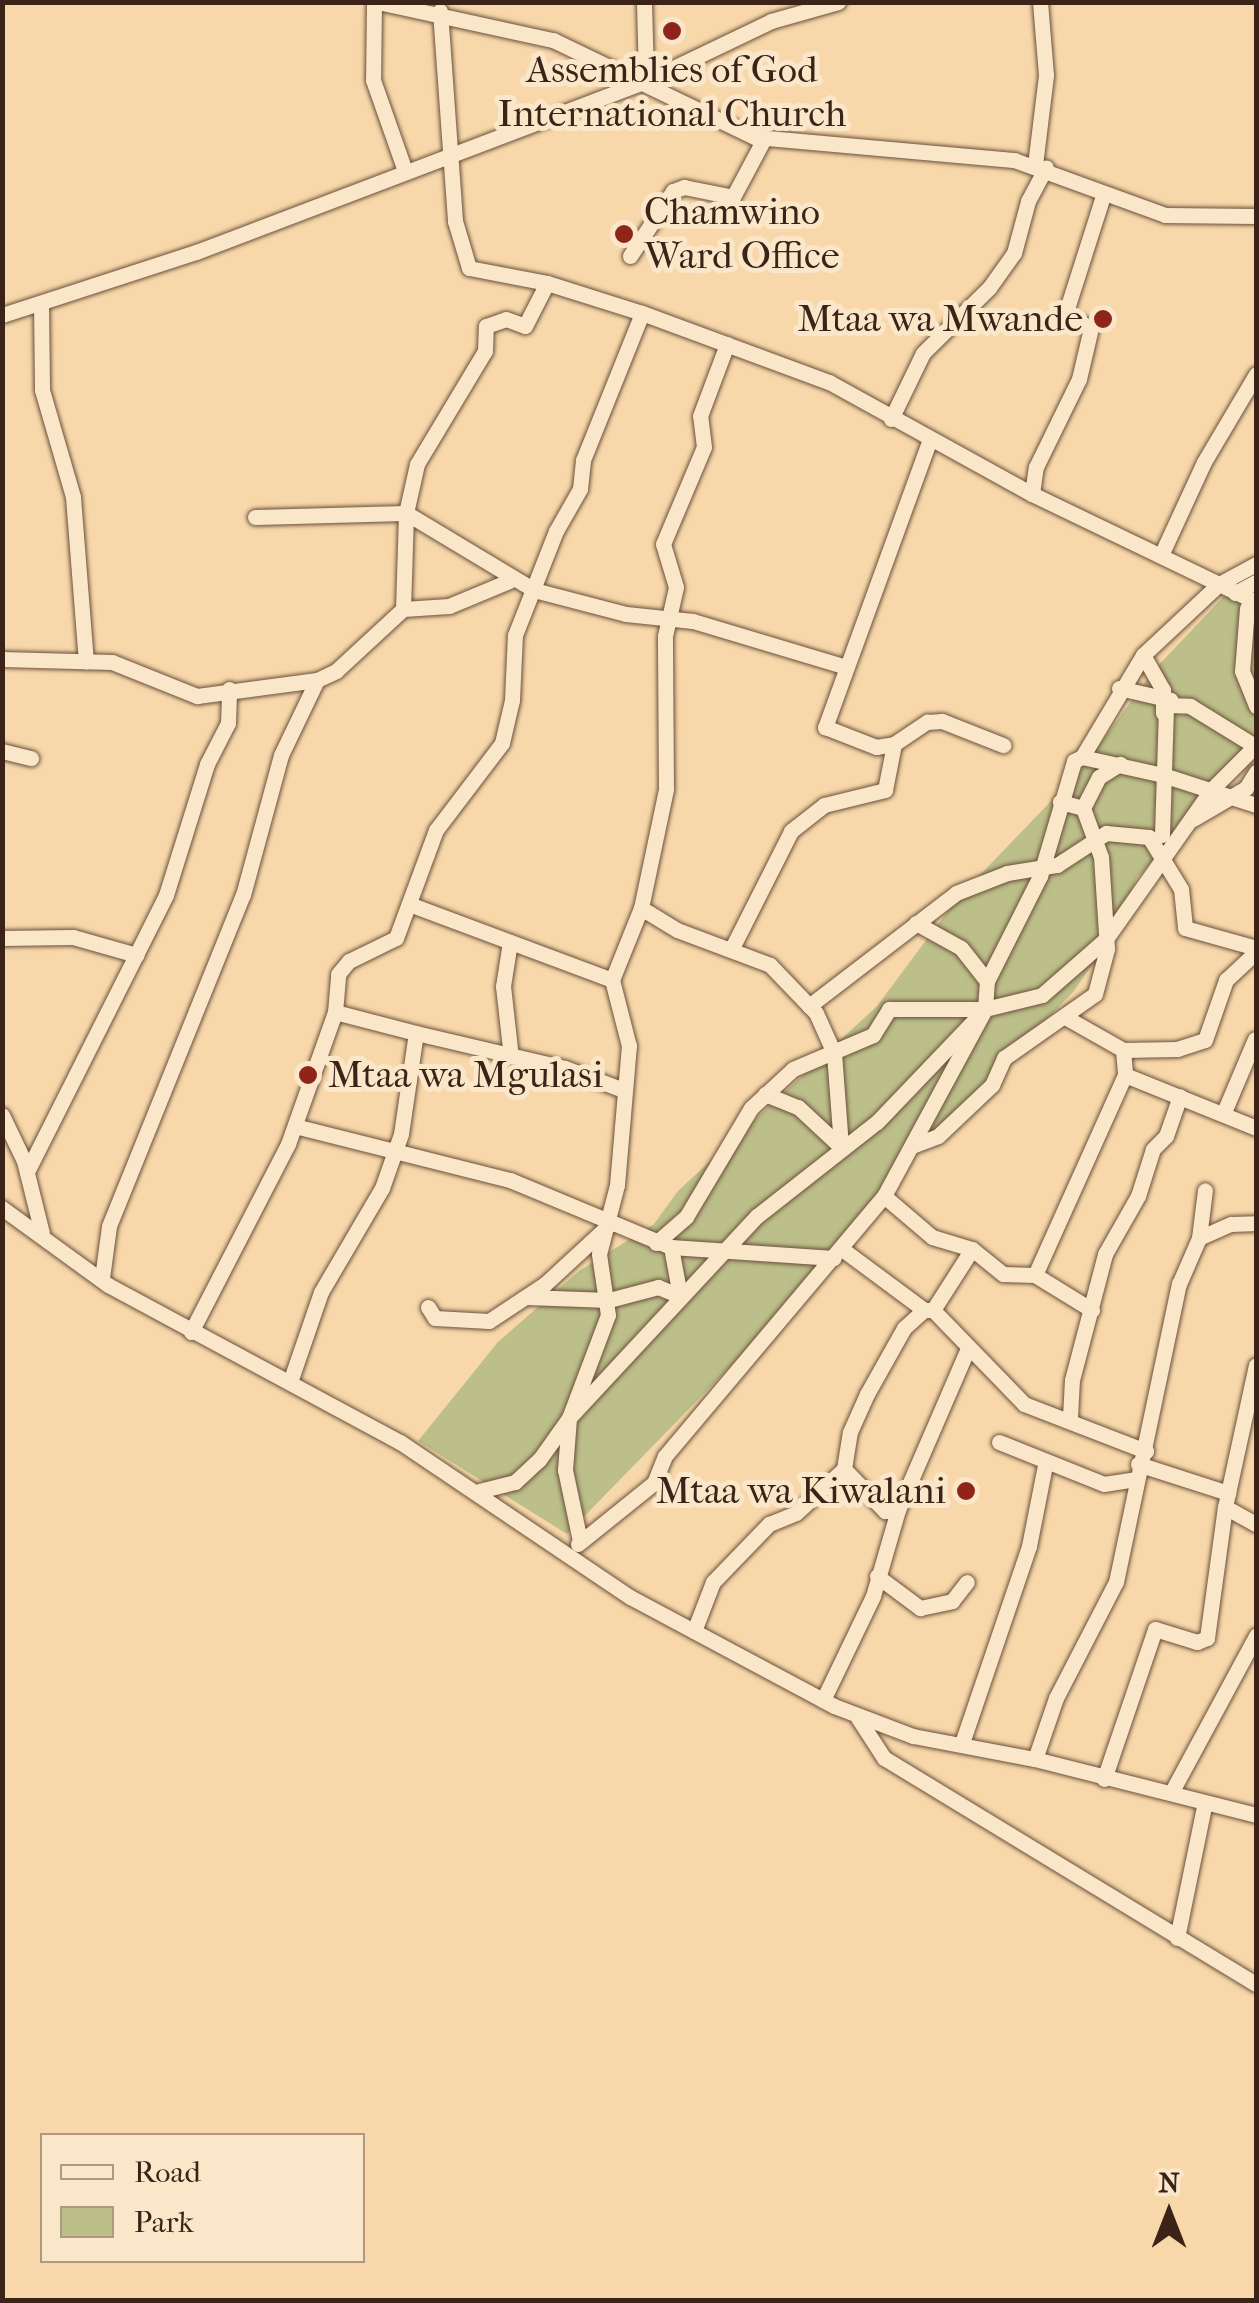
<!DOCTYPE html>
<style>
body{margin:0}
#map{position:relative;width:1259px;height:2303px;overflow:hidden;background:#f8d8aa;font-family:"IM FELL French Canon",serif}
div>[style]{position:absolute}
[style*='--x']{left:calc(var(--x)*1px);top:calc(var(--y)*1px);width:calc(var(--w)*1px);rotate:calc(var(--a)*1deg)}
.green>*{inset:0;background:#bcbf89}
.roads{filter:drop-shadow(0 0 2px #6a503c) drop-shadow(0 0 2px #6a503c)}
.minor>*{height:15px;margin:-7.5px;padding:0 7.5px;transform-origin:7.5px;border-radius:7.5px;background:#fae6c8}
.dots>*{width:28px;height:28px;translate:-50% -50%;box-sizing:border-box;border:5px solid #fae6c8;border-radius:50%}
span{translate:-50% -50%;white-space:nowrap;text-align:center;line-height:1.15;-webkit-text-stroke:10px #fae6c8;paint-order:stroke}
.poi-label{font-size:38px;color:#3b2318}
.left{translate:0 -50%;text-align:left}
.right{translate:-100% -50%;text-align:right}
.frame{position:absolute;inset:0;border:5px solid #3b2318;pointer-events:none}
.legend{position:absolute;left:40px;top:2133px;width:325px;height:130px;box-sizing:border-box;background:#fae6c8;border:2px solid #ae9882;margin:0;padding:12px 18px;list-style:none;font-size:30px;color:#3b2318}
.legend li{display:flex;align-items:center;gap:20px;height:50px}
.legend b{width:50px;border:2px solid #ae9882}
.north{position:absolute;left:1119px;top:2163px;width:100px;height:100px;-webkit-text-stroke:8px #fae6c8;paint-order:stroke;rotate:0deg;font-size:28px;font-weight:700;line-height:40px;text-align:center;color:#3b2318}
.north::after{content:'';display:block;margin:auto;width:35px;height:45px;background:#3b2318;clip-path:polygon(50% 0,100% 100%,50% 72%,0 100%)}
</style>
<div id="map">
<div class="green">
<i style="clip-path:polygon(1256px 577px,1256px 745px,1137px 878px,1102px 951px,1073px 992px,890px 1182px,763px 1333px,567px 1534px,418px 1441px,498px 1342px,579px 1271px,654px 1224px,678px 1191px,877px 1006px,956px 900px,1081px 770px,1154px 670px,1225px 595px)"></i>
</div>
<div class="roads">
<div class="minor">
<i style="--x:374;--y:2;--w:78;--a:90.7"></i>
<i style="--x:373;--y:80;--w:93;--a:70.6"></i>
<i style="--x:378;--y:2;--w:179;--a:12.3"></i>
<i style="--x:553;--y:40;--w:224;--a:25.7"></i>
<i style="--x:755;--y:137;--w:260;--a:5.1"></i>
<i style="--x:1014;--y:160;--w:161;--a:20"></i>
<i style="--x:1165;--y:215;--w:91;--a:0.6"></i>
<i style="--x:644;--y:2;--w:79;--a:88.5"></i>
<i style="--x:440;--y:11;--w:211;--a:85.9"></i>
<i style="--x:455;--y:221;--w:49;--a:73.4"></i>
<i style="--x:469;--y:268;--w:79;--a:10.9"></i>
<i style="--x:547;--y:283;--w:100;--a:17.5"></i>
<i style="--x:642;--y:313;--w:199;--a:20.3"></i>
<i style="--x:829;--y:382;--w:232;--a:28.9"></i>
<i style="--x:1032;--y:494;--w:249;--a:25.7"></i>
<i style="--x:1035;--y:165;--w:91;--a:-83"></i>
<i style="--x:1046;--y:75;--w:73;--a:-94.7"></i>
<i style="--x:630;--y:256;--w:78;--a:-56.5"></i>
<i style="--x:673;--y:191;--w:12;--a:-20"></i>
<i style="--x:684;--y:187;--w:50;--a:11.5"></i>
<i style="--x:733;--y:197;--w:66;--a:-61.9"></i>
<i style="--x:41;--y:304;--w:86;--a:89.3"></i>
<i style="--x:42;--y:390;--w:111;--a:73.8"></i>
<i style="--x:73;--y:497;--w:165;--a:85.5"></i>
<i style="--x:2;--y:315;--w:204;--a:-18"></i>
<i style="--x:196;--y:252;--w:481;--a:-20.8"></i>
<i style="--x:646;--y:81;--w:139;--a:-25.6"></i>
<i style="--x:771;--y:21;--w:70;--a:-15.8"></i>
<i style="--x:891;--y:419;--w:73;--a:-64.1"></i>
<i style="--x:923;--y:353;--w:93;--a:-44.6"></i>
<i style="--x:989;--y:288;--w:43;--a:-54.5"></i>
<i style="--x:1014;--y:253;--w:54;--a:-74.9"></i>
<i style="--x:1028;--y:201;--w:38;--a:-62"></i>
<i style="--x:930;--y:439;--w:307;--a:110"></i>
<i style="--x:825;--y:727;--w:55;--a:21.4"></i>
<i style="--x:876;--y:747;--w:18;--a:-9"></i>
<i style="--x:894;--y:744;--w:40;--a:-34"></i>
<i style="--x:927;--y:722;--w:15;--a:-4"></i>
<i style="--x:942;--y:721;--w:66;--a:21.5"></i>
<i style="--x:1032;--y:494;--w:27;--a:-82"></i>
<i style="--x:1036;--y:467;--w:98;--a:-64"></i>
<i style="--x:1079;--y:379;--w:52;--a:-76.8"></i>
<i style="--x:1091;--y:328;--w:29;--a:-153"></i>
<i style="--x:1065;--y:315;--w:128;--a:-72.3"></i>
<i style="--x:255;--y:517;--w:151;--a:-1.5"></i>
<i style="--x:406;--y:513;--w:149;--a:31"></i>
<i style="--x:534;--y:590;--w:95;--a:14.6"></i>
<i style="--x:626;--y:614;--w:67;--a:6"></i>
<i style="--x:693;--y:621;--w:160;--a:16.7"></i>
<i style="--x:1162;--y:553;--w:100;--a:-65.2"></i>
<i style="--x:1204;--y:462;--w:102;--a:-59.4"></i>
<i style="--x:1235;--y:593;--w:24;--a:-28"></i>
<i style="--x:1247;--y:608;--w:63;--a:94.5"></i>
<i style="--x:1242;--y:671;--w:38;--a:68"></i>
<i style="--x:403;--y:609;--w:46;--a:-3.7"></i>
<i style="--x:449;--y:606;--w:65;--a:-22.6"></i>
<i style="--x:1143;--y:655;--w:40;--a:60.3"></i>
<i style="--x:1163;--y:690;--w:23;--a:90"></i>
<i style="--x:2;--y:659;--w:110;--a:1.6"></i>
<i style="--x:112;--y:662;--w:92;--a:21.8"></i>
<i style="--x:197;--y:696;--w:121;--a:-7.6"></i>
<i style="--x:317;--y:680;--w:21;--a:-25"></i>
<i style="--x:336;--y:671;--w:91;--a:-42.8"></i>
<i style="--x:403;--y:609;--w:96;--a:-88.2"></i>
<i style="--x:406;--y:513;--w:50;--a:-77.3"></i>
<i style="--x:417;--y:464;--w:132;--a:-59"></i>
<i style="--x:485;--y:351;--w:25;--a:-88"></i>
<i style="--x:486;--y:326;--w:21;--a:-19"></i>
<i style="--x:506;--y:319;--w:20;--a:20"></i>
<i style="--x:525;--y:326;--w:48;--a:-62.9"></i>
<i style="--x:1119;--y:688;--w:53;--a:13"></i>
<i style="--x:2;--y:751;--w:30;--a:14"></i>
<i style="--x:1082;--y:757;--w:119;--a:-59.1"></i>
<i style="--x:1143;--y:655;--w:104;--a:-43.1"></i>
<i style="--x:1219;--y:584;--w:42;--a:-28.4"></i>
<i style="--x:1083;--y:808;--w:35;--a:-63"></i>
<i style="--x:1099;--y:777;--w:25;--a:-32"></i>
<i style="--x:1193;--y:819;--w:61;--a:-30.3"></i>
<i style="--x:1246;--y:788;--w:19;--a:-58"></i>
<i style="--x:1162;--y:835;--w:130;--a:-88.2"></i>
<i style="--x:1166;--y:705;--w:24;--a:2"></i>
<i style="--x:1190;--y:706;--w:76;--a:31.6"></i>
<i style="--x:409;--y:904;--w:217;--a:20.5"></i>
<i style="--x:641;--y:908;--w:42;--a:31.4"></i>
<i style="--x:677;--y:930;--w:99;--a:20.6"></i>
<i style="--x:770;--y:965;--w:66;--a:46.2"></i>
<i style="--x:816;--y:1013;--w:44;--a:65.8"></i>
<i style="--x:834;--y:1053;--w:94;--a:85.7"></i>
<i style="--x:916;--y:923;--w:51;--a:29.1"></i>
<i style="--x:961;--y:948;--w:42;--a:51.8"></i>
<i style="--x:2;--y:938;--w:71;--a:-0.8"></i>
<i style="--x:73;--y:937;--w:66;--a:15.9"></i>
<i style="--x:136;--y:955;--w:243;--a:116.7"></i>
<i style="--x:510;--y:942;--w:45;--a:99"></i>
<i style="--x:503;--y:986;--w:71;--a:83.6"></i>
<i style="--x:732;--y:948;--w:131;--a:-63.2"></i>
<i style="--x:791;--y:831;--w:42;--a:-38.2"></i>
<i style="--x:824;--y:805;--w:63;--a:-13.8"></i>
<i style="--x:885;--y:790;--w:47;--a:-78.9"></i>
<i style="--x:136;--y:955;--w:67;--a:-63.4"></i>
<i style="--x:166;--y:895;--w:137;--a:-72.6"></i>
<i style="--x:207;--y:764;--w:46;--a:-62.9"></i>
<i style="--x:228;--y:723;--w:34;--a:-88"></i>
<i style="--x:809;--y:1006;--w:185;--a:-37.5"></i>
<i style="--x:956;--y:893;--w:55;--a:-21.4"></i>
<i style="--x:1007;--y:873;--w:51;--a:-9.1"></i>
<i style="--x:1057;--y:865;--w:59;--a:-33.1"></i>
<i style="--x:1106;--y:833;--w:43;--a:5.3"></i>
<i style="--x:1149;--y:837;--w:61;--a:58.4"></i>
<i style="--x:1181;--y:889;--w:39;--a:84"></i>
<i style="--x:1185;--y:928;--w:74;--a:15.7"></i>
<i style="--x:335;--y:1012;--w:84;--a:14.5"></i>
<i style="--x:1065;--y:1017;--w:67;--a:29.6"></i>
<i style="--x:1123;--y:1050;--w:25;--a:85"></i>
<i style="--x:1125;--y:1075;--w:141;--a:22"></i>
<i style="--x:1123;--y:1050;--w:54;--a:-1.1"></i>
<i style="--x:1177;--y:1049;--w:29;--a:-18"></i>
<i style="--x:1205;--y:1040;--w:64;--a:-70.7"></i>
<i style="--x:1226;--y:980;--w:41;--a:-43"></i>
<i style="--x:765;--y:1094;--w:35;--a:22"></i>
<i style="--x:798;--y:1107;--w:59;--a:42.9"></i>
<i style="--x:1224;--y:1112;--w:79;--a:-67"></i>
<i style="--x:2;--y:1115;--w:51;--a:64.4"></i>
<i style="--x:24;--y:1161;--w:74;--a:76"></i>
<i style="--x:295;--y:1126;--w:222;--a:14.1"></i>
<i style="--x:510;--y:1180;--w:174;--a:22.6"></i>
<i style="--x:671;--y:1247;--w:163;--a:3.9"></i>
<i style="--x:912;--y:1146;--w:28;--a:-21"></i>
<i style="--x:938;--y:1136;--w:74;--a:-43.4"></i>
<i style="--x:992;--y:1085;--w:30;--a:-66"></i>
<i style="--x:1004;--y:1058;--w:111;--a:-35.1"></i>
<i style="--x:1095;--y:994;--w:47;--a:-75.1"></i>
<i style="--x:1107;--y:949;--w:92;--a:-93.7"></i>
<i style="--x:1101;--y:857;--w:52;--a:-110.2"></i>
<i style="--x:1083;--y:808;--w:24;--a:-165"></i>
<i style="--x:884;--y:1196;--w:63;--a:40.5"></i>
<i style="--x:932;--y:1237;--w:42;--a:16.7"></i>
<i style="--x:972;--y:1249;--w:40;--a:39"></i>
<i style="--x:1003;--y:1274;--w:32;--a:2"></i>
<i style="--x:1035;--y:1275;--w:67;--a:31.6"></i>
<i style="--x:2;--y:1208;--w:131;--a:36"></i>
<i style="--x:108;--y:1285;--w:332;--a:28.3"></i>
<i style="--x:400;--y:1442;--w:277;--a:34"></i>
<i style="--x:630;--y:1597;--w:231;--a:28.1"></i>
<i style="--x:834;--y:1706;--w:85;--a:20.8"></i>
<i style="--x:913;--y:1736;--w:124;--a:10.7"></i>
<i style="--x:1035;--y:1759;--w:228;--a:14.2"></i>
<i style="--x:1199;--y:1238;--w:48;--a:-82.9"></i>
<i style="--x:656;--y:1243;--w:40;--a:-41"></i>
<i style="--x:686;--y:1217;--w:127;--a:-59.2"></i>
<i style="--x:751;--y:1108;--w:57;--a:-42.9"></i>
<i style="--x:793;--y:1069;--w:87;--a:-23"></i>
<i style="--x:873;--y:1035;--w:31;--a:-58"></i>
<i style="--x:889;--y:1009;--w:96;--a:0"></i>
<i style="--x:671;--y:1247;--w:50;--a:79.6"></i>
<i style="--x:842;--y:1249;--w:102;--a:36.6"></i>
<i style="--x:924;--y:1310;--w:9;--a:0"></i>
<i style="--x:933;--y:1310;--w:131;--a:45.9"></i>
<i style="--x:1024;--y:1404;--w:131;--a:21.1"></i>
<i style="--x:1035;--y:1275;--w:219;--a:-65.8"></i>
<i style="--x:102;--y:1278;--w:52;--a:-82.3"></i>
<i style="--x:109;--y:1226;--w:357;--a:-68"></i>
<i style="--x:243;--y:895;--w:145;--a:-74.8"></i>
<i style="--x:281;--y:755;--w:83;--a:-64.4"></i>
<i style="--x:526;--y:1297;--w:83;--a:2.1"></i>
<i style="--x:609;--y:1300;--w:51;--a:-14.9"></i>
<i style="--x:658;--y:1287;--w:24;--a:22"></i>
<i style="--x:428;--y:1307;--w:13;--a:58"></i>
<i style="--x:435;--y:1318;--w:54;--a:3.2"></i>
<i style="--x:489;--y:1321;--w:67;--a:-33.5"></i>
<i style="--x:545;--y:1284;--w:88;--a:-42.7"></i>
<i style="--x:933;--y:1310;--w:72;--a:-57.4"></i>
<i style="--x:191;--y:1332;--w:212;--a:-62.7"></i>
<i style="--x:288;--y:1144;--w:140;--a:-70.4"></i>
<i style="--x:335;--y:1012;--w:38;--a:-85"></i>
<i style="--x:338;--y:974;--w:17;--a:-50"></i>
<i style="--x:349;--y:961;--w:52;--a:-26.1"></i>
<i style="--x:396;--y:938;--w:115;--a:-69.7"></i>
<i style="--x:436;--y:830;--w:109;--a:-52.8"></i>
<i style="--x:502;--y:743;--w:44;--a:-76.9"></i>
<i style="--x:512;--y:700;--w:65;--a:-87.4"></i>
<i style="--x:515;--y:635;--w:112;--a:-68.5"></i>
<i style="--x:556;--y:531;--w:48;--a:-60.3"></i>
<i style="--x:580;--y:489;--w:29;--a:-84"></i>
<i style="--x:583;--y:460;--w:158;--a:-68.1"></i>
<i style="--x:290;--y:1382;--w:95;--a:-71"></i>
<i style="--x:321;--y:1292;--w:121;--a:-59.6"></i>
<i style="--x:382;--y:1188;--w:57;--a:-70.6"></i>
<i style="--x:401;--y:1134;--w:102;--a:-81.6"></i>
<i style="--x:416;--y:1033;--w:153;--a:13.2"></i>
<i style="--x:565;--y:1068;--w:60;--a:20.6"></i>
<i style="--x:1070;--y:1417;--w:37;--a:-87"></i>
<i style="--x:1072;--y:1380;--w:130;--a:-75.3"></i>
<i style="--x:1105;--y:1254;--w:67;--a:-60.4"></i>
<i style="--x:1138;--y:1196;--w:49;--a:-72.3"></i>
<i style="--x:1153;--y:1149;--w:18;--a:-45"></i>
<i style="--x:1166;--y:1136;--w:42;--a:-70.7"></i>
<i style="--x:999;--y:1442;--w:113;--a:21.8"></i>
<i style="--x:1104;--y:1484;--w:30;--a:-9"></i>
<i style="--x:1138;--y:1464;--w:95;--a:17.9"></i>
<i style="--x:844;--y:1469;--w:59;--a:45.7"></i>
<i style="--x:885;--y:1511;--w:13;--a:-4"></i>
<i style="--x:479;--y:1491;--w:37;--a:-14"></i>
<i style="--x:515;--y:1482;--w:33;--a:-43"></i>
<i style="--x:539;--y:1460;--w:52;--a:-54.5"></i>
<i style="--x:569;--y:1418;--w:110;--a:-69.3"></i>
<i style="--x:608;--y:1315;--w:62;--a:-98.4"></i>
<i style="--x:599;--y:1254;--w:71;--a:-75.4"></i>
<i style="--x:617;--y:1185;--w:140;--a:-85.1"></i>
<i style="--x:629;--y:1046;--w:68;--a:-104.4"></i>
<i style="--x:612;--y:980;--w:78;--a:-68.1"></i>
<i style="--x:641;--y:908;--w:122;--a:-78.1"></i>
<i style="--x:666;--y:789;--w:153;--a:-90.4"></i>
<i style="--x:665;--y:636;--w:50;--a:-77.3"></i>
<i style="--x:676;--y:587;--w:45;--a:-106.8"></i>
<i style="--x:663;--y:544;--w:105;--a:-67.1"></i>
<i style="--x:704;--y:447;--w:31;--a:-97"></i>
<i style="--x:700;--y:416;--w:77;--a:-69.4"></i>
<i style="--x:1225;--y:1507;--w:35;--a:29"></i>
<i style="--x:580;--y:1541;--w:73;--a:-101.9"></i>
<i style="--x:565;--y:1470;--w:52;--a:-85.6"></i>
<i style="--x:569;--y:1418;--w:276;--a:-47.1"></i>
<i style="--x:757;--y:1216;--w:152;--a:-38.1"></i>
<i style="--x:877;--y:1122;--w:156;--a:-46.3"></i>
<i style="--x:985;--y:1009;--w:28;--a:-86"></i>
<i style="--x:987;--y:981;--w:118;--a:-63.2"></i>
<i style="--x:1040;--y:876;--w:120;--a:-73.5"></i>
<i style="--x:1074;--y:761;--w:9;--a:-27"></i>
<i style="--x:1082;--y:757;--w:83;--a:12.5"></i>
<i style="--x:1163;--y:775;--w:98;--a:17.9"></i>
<i style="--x:578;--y:1544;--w:97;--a:-38.8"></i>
<i style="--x:654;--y:1483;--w:29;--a:-68"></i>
<i style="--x:665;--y:1456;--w:340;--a:-49.9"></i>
<i style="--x:884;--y:1196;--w:213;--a:-61.6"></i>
<i style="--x:985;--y:1009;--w:59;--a:-13.8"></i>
<i style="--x:1042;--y:995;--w:85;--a:-41.2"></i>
<i style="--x:1106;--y:939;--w:182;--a:-54.8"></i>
<i style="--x:1211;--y:790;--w:64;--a:-45"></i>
<i style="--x:877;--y:1576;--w:54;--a:36.7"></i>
<i style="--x:920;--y:1608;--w:33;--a:-12"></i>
<i style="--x:952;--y:1601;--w:24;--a:-52"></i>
<i style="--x:694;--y:1631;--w:53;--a:-68.8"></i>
<i style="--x:713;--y:1582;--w:81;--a:-46"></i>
<i style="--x:769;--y:1524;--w:29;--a:-22"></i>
<i style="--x:796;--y:1513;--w:65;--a:-42.5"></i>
<i style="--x:844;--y:1469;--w:37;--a:-81"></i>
<i style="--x:850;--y:1432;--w:42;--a:-65.9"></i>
<i style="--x:867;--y:1394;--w:76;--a:-60.7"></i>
<i style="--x:904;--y:1328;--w:27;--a:-42"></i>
<i style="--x:823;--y:1700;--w:115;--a:-64.3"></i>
<i style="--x:873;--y:1596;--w:90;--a:-73.8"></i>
<i style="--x:898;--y:1510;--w:176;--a:-66.6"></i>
<i style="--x:858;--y:1718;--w:48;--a:57"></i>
<i style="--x:884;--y:1758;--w:435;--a:31.3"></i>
<i style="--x:962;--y:1743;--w:208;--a:-71.2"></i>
<i style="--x:1029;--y:1546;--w:83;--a:-78.8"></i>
<i style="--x:1035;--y:1759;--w:65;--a:-71"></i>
<i style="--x:1056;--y:1698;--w:131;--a:-62.7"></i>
<i style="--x:1116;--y:1582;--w:305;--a:-78.1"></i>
<i style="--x:1179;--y:1284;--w:50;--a:-66.5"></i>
<i style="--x:1199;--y:1238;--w:35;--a:-24"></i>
<i style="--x:1231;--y:1224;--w:25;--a:-2"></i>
<i style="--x:1104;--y:1779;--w:158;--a:-71.2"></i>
<i style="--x:1155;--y:1629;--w:44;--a:17.2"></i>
<i style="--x:1197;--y:1642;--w:11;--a:-22"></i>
<i style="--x:1207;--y:1638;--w:132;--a:-82.2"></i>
<i style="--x:1225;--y:1507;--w:145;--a:-77.7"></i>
<i style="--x:1171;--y:1793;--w:179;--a:-61.6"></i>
<i style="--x:1177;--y:1938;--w:135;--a:-78.4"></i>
</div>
</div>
<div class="dots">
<i style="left:672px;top:31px;background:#8f2418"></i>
<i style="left:624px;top:234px;background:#8f2418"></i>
<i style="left:1103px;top:319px;background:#8f2418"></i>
<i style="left:308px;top:1075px;background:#8f2418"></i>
<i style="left:966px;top:1491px;background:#8f2418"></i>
</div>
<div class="poi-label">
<span style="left:672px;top:92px">Assemblies of God<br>International Church</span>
<span class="left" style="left:644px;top:234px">Chamwino<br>Ward Office</span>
<span class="right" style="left:1083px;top:319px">Mtaa wa Mwande</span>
<span class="left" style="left:328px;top:1075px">Mtaa wa Mgulasi</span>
<span class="right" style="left:946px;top:1491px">Mtaa wa Kiwalani</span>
</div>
<div class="frame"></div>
<ul class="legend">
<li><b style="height:12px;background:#fae6c8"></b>Road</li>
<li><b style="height:28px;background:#bcbf89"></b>Park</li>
</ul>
<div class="north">N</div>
</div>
